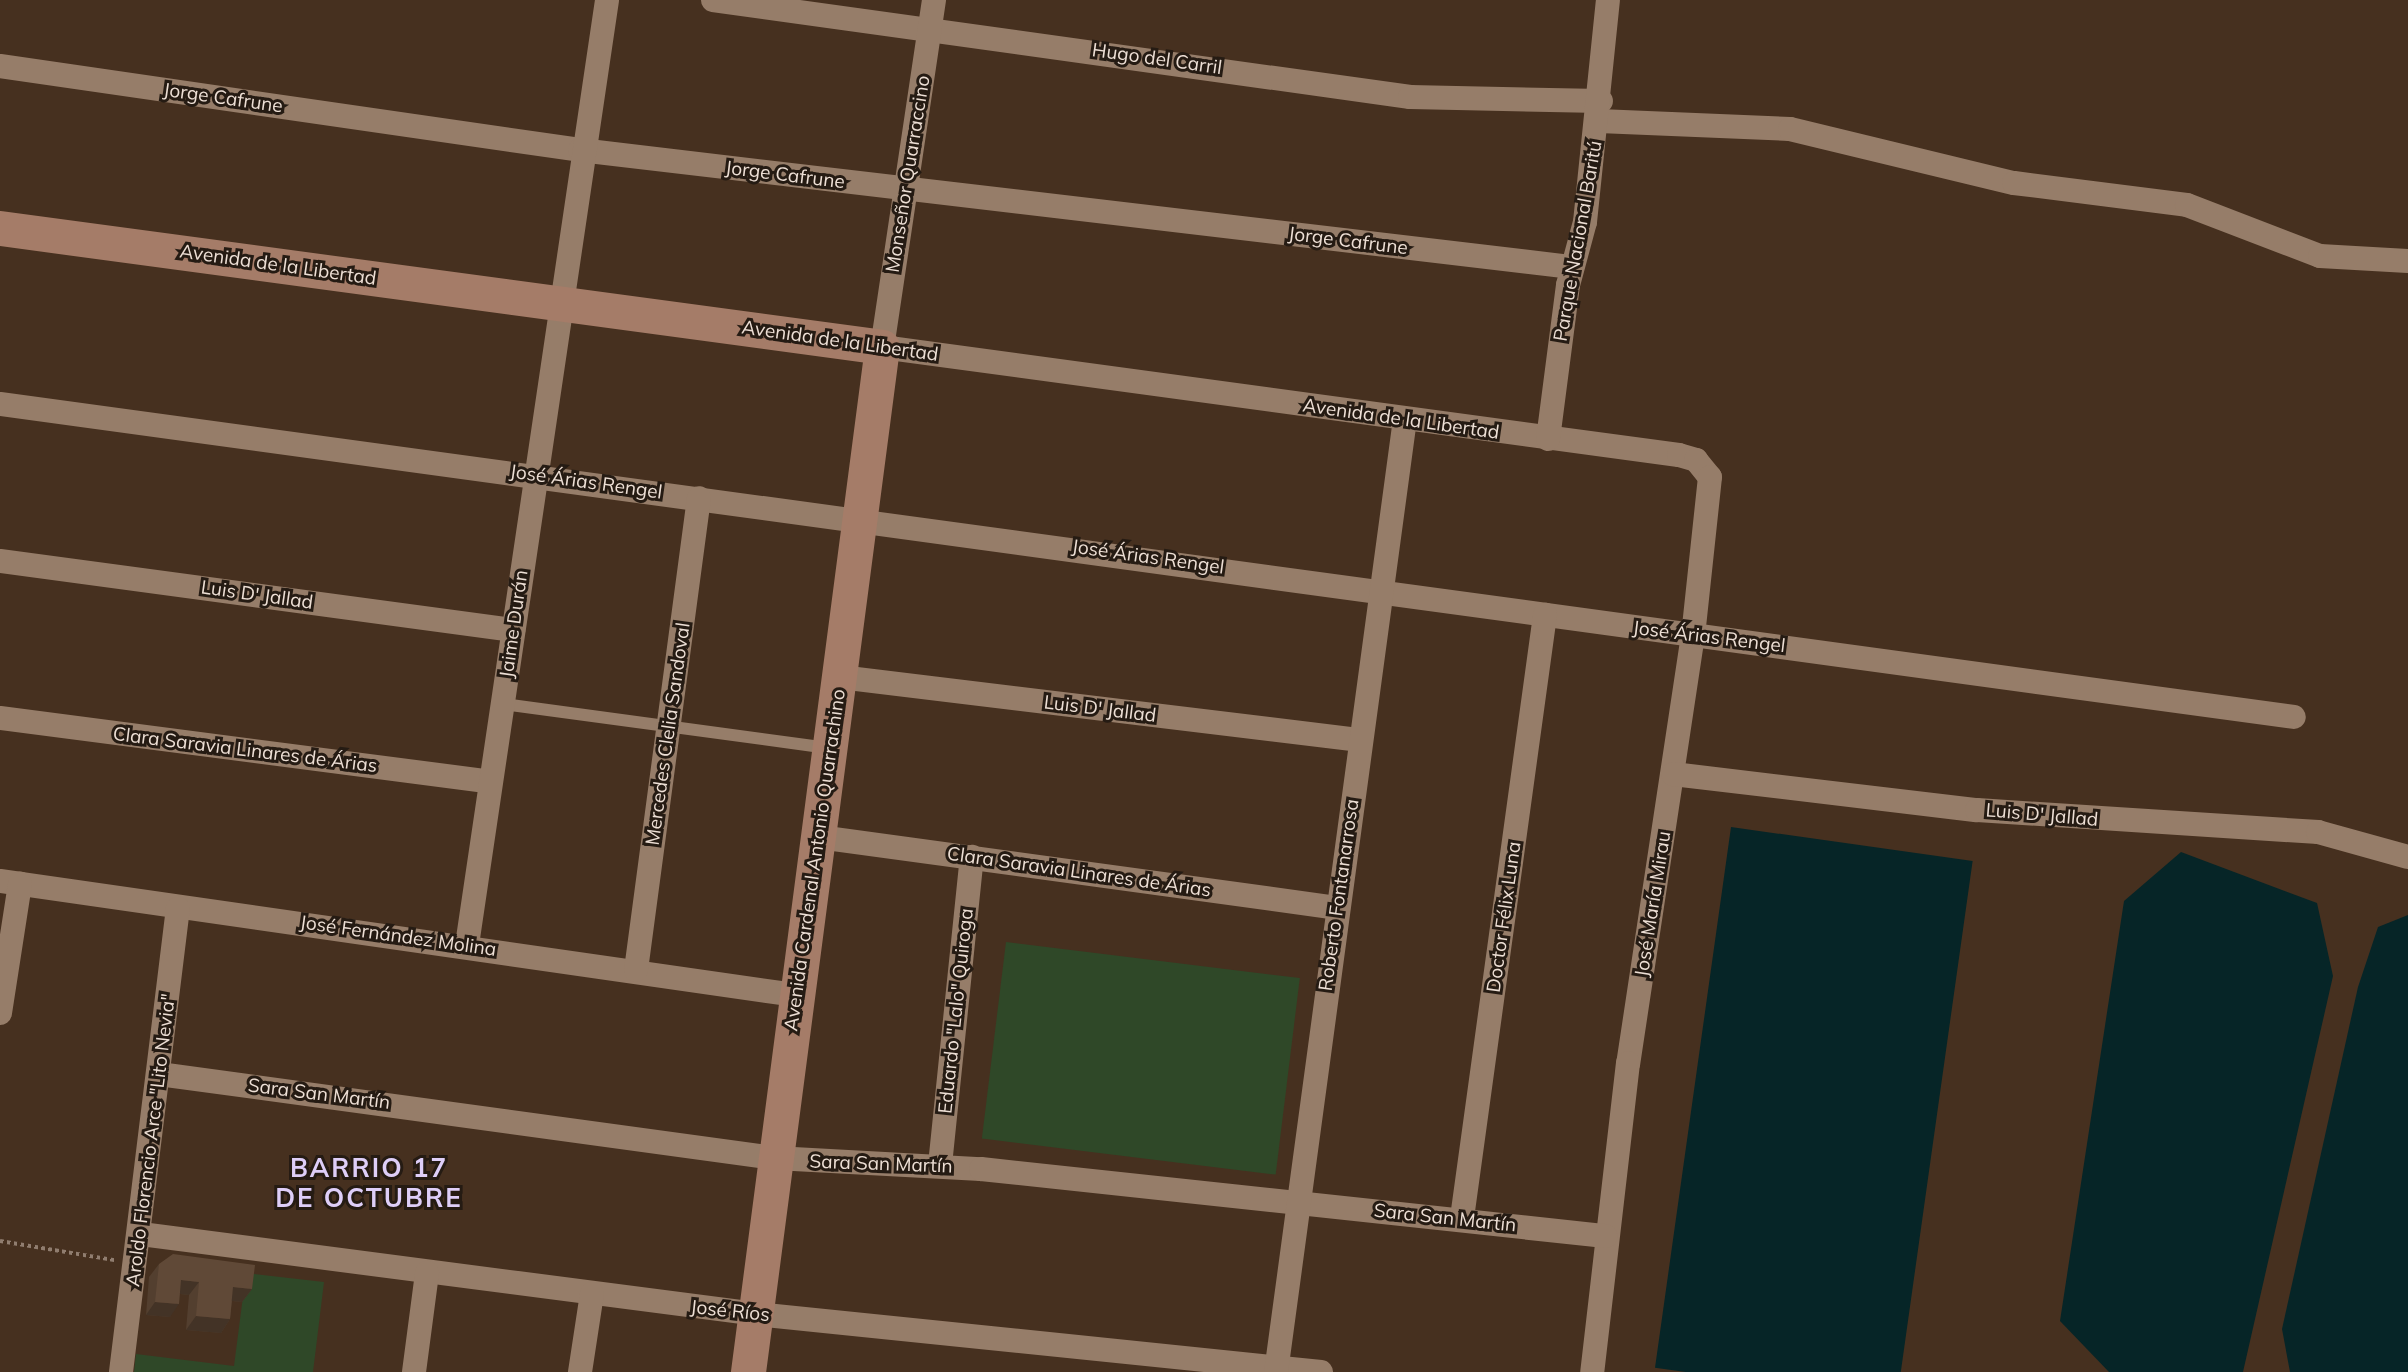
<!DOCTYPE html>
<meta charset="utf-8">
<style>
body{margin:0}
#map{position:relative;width:2408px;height:1372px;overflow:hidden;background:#46301f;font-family:Mulish,sans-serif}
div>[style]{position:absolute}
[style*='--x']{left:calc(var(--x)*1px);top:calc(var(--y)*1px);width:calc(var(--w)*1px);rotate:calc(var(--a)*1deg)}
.green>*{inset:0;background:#2f4828;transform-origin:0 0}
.water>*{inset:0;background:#062527;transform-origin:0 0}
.path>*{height:3.5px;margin-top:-1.75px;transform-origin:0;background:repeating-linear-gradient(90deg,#907d6f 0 3.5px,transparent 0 7px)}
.lane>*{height:12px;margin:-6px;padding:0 6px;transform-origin:6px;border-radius:6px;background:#967d69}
.street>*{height:24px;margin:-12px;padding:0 12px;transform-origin:12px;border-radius:12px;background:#967d69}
.secondary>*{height:35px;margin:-17.5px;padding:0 17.5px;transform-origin:17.5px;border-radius:17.5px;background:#a57c68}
.wall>*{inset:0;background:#533f2f}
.shaded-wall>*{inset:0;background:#433326}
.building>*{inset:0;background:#604937}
span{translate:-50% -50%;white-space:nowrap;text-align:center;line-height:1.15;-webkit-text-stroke:6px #251b13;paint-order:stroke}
.street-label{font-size:19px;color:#eddfd5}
.district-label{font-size:26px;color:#decef8;font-weight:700;letter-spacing:2px}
</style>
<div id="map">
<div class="green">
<i style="left:1006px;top:942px;width:296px;height:198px;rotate:7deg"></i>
<i style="clip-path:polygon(246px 1273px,324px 1282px,313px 1372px,134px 1372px,136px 1354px,234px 1366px)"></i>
</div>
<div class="water">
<i style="left:1731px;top:827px;width:244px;height:546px;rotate:8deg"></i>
<i style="clip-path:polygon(2181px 852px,2317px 903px,2333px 976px,2243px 1372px,2109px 1372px,2060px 1321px,2124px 901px)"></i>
<i style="clip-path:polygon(2408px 915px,2408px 1372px,2290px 1372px,2282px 1329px,2358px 987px,2378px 927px)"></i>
</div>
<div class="path">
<i style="--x:0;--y:1241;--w:116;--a:9.5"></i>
</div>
<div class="lane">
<i style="--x:503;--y:704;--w:328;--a:7.7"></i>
</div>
<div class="street">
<i style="--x:713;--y:0;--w:704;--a:7.92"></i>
<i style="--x:1410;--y:97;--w:191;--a:1.2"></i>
<i style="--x:934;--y:0;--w:351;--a:98.5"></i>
<i style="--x:882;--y:347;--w:804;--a:7.72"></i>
<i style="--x:1679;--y:455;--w:18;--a:16"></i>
<i style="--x:1696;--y:460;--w:22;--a:51"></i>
<i style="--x:1710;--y:477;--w:159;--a:96.1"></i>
<i style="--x:1693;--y:635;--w:433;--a:98.6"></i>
<i style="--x:1628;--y:1063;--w:311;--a:96.6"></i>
<i style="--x:0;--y:66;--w:586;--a:8.24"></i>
<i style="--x:580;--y:150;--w:999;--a:6.73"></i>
<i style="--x:1599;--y:121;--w:191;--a:2.4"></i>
<i style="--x:1790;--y:129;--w:230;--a:13.6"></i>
<i style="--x:2014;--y:183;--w:174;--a:7.2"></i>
<i style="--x:2187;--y:205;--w:142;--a:21"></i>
<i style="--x:2320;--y:256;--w:88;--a:3.3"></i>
<i style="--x:0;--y:404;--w:2315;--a:7.77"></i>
<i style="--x:1548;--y:439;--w:155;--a:-82.6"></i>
<i style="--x:1568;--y:285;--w:65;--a:-74.9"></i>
<i style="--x:1585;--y:222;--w:223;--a:-84.1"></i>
<i style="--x:0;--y:561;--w:518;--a:7.66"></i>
<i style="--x:840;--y:677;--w:524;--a:6.91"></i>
<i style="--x:0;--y:718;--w:494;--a:7.4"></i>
<i style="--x:1673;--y:774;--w:306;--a:6.8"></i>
<i style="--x:1977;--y:810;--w:342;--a:3.7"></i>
<i style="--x:2318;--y:832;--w:93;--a:15.5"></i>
<i style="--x:819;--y:837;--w:524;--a:7.79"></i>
<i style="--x:0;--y:881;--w:803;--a:8.16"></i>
<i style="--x:467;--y:945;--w:955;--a:-81.57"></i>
<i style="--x:636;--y:970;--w:476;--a:-82.4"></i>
<i style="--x:0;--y:1013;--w:131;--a:-81.2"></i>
<i style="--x:159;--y:1074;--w:622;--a:7.77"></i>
<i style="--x:775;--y:1158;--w:206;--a:3.1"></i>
<i style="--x:981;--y:1169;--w:628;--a:6.13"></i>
<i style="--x:940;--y:1165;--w:310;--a:-84.1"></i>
<i style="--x:1462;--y:1218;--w:609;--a:-82.16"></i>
<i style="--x:141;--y:1234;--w:620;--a:7.41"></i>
<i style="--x:756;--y:1314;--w:568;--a:5.86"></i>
<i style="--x:121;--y:1372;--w:467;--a:-83"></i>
<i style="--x:414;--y:1372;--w:100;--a:-82.5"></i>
<i style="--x:580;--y:1372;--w:79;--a:-81.3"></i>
<i style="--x:1276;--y:1372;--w:962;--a:-82.29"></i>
</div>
<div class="secondary">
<i style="--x:0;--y:228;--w:890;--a:7.68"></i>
<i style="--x:882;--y:347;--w:1034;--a:97.45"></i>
</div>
<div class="wall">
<i style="clip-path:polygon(159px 1264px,252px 1289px,242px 1302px,232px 1301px,230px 1319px,221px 1333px,186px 1330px,189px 1295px,180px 1294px,170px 1317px,146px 1315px,149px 1277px)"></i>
</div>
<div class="shaded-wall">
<i style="clip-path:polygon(181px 1280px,199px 1282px,189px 1295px,172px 1293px)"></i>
<i style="clip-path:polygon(233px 1287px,252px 1289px,242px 1302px,224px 1300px)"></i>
<i style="clip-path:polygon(155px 1302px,179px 1304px,170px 1317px,146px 1315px)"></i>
<i style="clip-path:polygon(196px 1316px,230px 1319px,221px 1333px,186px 1330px)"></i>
</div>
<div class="building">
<i style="clip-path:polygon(173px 1254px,255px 1265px,252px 1289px,233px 1287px,230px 1319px,196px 1316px,199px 1282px,181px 1280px,179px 1304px,155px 1302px,159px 1264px)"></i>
</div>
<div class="street-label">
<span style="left:1157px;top:59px;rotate:8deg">Hugo del Carril</span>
<span style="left:223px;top:98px;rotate:8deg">Jorge Cafrune</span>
<span style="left:908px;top:174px;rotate:-81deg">Monseñor Quarraccino</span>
<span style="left:785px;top:175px;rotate:7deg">Jorge Cafrune</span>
<span style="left:1348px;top:241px;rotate:7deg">Jorge Cafrune</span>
<span style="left:1578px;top:241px;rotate:-80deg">Parque Nacional Baritú</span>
<span style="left:278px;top:265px;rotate:8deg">Avenida de la Libertad</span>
<span style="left:840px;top:341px;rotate:8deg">Avenida de la Libertad</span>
<span style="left:1401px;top:419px;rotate:8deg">Avenida de la Libertad</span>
<span style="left:586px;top:482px;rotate:8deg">José Árias Rengel</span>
<span style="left:1148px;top:557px;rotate:8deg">José Árias Rengel</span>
<span style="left:257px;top:595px;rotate:8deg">Luis D' Jallad</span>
<span style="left:514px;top:624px;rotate:-82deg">Jaime Durán</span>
<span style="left:1709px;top:637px;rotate:7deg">José Árias Rengel</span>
<span style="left:1100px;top:709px;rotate:7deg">Luis D' Jallad</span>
<span style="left:668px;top:734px;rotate:-82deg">Mercedes Clelia Sandoval</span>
<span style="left:245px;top:750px;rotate:7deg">Clara Saravia Linares de Árias</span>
<span style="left:2042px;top:815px;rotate:5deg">Luis D' Jallad</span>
<span style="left:815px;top:860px;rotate:-82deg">Avenida Cardenal Antonio Quarrachino</span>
<span style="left:1079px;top:872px;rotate:8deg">Clara Saravia Linares de Árias</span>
<span style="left:1339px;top:895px;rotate:-82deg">Roberto Fontanarrosa</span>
<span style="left:1653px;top:904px;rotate:-81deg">José María Mirau</span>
<span style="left:1504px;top:917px;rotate:-82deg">Doctor Félix Luna</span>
<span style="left:398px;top:936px;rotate:8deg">José Fernández Molina</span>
<span style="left:956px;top:1011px;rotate:-84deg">Eduardo "Lalo" Quiroga</span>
<span style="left:319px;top:1094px;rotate:7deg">Sara San Martín</span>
<span style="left:151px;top:1140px;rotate:-83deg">Aroldo Florencio Arce "Lito Nevia"</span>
<span style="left:881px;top:1164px;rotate:2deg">Sara San Martín</span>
<span style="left:1445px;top:1218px;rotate:6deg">Sara San Martín</span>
<span style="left:730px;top:1311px;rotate:6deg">José Ríos</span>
</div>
<div class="district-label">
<span style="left:369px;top:1183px">BARRIO 17<br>DE OCTUBRE</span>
</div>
</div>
